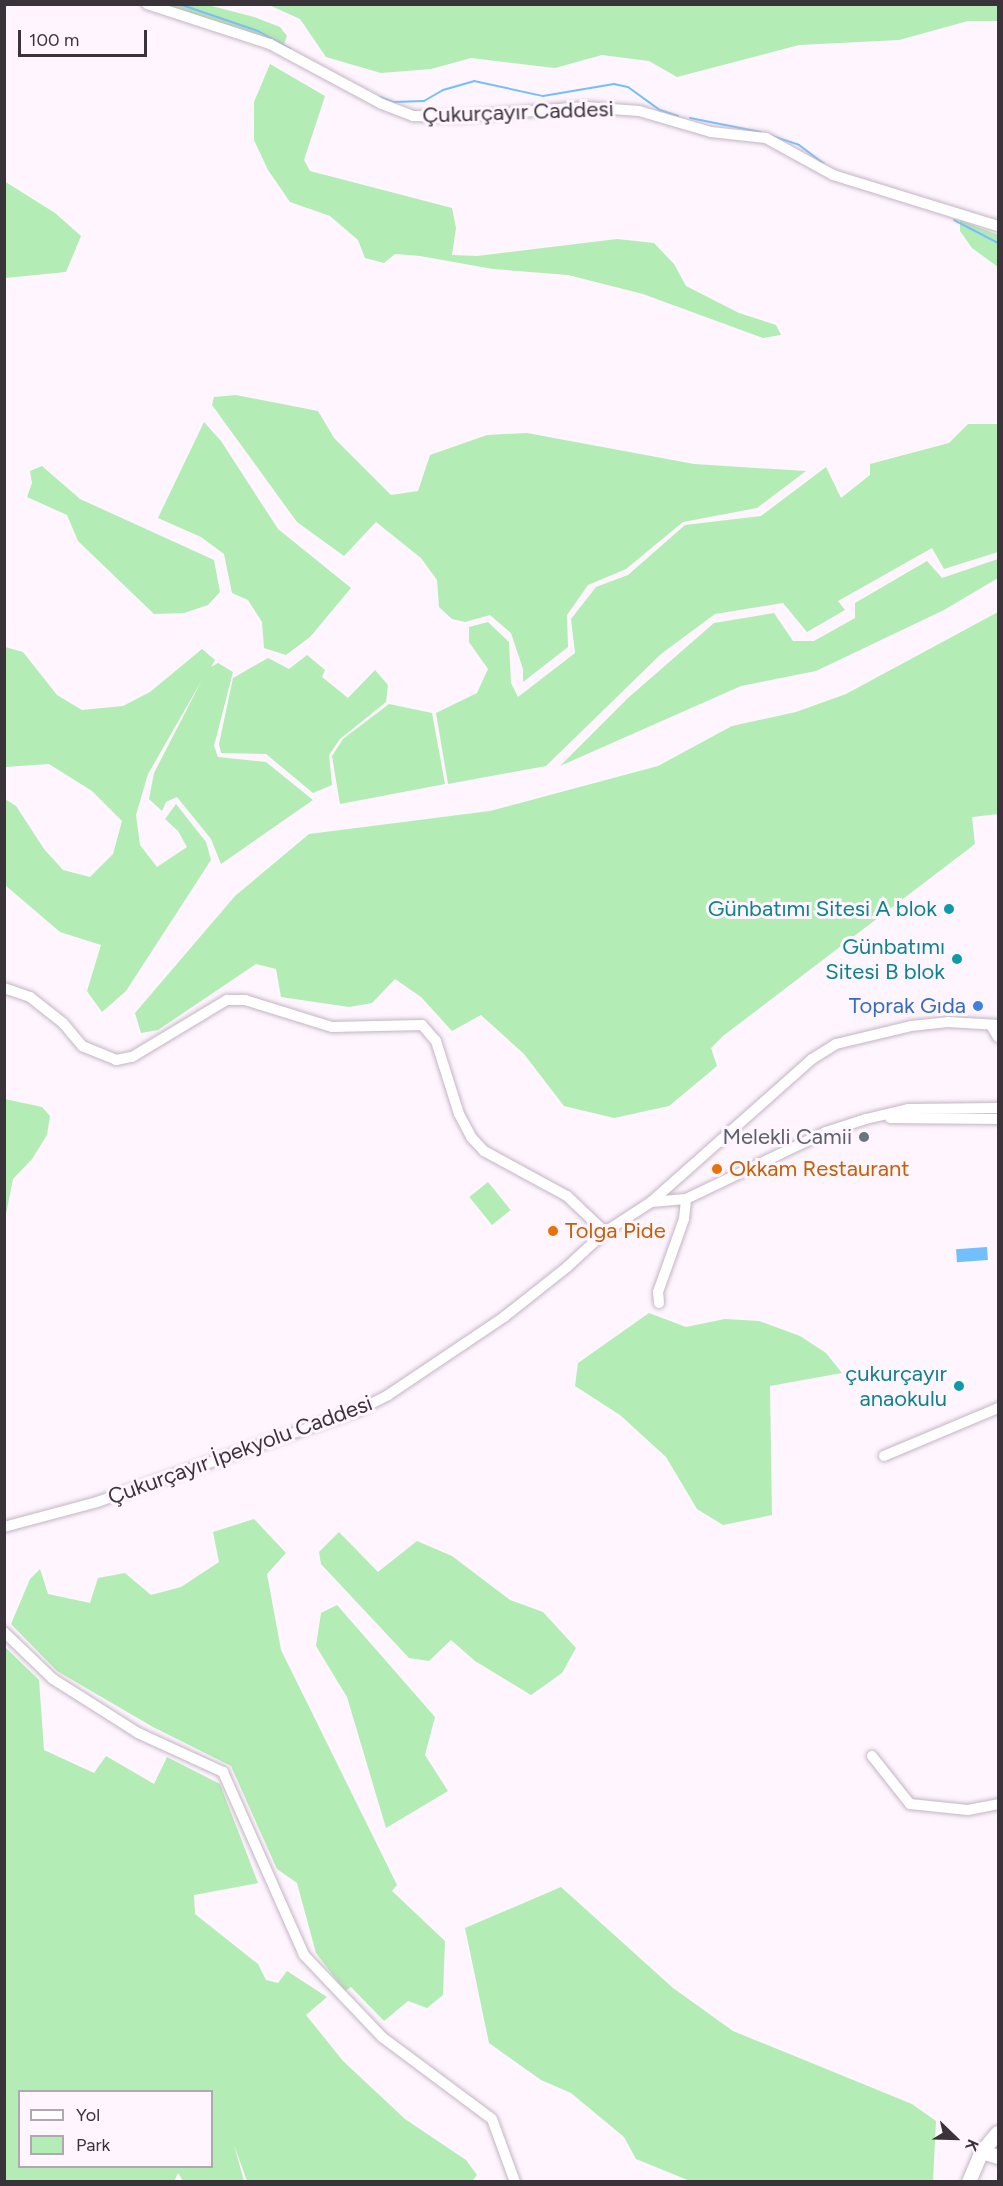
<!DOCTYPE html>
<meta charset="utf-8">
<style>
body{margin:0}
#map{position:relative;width:1003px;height:2186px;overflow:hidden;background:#fef5fe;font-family:Figtree,sans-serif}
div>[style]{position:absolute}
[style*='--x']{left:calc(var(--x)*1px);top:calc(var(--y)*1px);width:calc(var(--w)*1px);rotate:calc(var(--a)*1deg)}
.green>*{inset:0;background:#b3ecb4;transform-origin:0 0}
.water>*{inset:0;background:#72bffe;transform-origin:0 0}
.stream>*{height:2px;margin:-1px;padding:0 1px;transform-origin:1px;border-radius:1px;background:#72bffe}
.roads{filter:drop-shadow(0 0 2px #c3b5c3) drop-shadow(0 0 2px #c3b5c3)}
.minor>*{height:10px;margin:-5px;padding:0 5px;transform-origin:5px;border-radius:5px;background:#fff}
.major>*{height:14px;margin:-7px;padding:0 7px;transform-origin:7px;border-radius:7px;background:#fff}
.dots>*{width:16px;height:16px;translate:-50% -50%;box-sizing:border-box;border:3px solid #fef5fe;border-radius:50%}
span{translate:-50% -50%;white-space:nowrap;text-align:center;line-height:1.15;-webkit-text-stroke:6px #fef5fe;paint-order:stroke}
.street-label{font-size:22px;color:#3a343a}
.culture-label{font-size:22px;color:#0d838f}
.right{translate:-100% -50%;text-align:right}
.shop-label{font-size:22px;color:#366cbe}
.worship-label{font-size:22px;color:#5b616d}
.food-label{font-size:22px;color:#c56008}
.left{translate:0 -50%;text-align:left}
.frame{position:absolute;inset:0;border:6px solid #3a343a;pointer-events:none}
.legend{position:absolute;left:18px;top:2090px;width:195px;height:78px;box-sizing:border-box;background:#fef5fe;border:2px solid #b0a8b0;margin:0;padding:8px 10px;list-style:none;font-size:18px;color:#3a343a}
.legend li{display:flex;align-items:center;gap:12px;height:30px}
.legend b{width:30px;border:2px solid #b0a8b0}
.north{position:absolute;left:925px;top:2108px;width:60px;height:60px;-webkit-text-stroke:4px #fef5fe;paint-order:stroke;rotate:113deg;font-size:16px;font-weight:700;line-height:24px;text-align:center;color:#3a343a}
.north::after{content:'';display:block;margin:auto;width:21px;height:27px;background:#3a343a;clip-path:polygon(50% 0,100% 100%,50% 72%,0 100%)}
.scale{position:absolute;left:18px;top:30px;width:129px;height:27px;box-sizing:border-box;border:3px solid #3a343a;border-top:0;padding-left:8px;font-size:18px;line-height:21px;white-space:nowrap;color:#3a343a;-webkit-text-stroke:4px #fef5fe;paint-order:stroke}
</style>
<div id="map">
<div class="green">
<i style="clip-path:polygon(998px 4px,998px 21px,968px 21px,899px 40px,799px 45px,677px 77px,649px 61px,602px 55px,555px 68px,471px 58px,431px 69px,381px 73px,326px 57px,300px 19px,269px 5px)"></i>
<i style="clip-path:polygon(161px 5px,208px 5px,254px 17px,280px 27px,287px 36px,283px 47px)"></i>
<i style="clip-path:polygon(270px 64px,325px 96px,304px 160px,310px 171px,452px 208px,456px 228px,452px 255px,477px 256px,617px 239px,654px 243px,674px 264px,686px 286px,739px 313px,776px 325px,781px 335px,763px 338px,643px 294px,568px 275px,493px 269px,420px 256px,395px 254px,384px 263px,365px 258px,358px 240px,330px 216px,290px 202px,268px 170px,254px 140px,254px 102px)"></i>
<i style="clip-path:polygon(4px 181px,55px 213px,81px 236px,66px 272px,5px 278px)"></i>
<i style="clip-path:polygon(960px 220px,998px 235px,998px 267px,972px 248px,960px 231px)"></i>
<i style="clip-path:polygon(236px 395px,318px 411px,334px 438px,391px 495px,418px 491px,430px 455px,487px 435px,527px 433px,694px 464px,806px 471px,757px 508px,683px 522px,626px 569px,588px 585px,567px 615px,568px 647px,523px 682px,523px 669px,511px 633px,490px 615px,465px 622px,452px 619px,439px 607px,437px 580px,421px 558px,376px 522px,344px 556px,297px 522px,212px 405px,214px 397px)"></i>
<i style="clip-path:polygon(204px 422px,221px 441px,278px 529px,351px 588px,310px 637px,286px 655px,264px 648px,262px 622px,248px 600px,232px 593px,224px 554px,201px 537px,158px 518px)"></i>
<i style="clip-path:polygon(968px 424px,998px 424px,998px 552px,944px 569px,932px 548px,838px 601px,845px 610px,807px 632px,783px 603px,715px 614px,661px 654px,546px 766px,448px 784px,436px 713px,477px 693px,488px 669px,469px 642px,469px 627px,488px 622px,509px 642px,511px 683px,518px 697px,575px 653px,571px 619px,596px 587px,628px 575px,685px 525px,761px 516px,826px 467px,841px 498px,870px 475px,870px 464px,949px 443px)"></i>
<i style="clip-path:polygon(42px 466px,80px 499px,214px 560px,220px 592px,208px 605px,184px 613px,154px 614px,78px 541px,67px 515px,27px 497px,32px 483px,30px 471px)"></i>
<i style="clip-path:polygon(998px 559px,998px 578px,944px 610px,816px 671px,741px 686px,560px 766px,628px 698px,714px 623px,774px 613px,793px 641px,814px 641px,855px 618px,855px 603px,927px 561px,942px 578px)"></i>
<i style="clip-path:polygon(998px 612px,998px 814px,972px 817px,975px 844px,723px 1036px,711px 1048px,717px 1066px,669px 1106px,614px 1118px,564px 1106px,524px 1054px,481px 1015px,452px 1031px,421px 997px,395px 979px,372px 1003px,349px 1007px,281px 997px,276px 969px,256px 964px,158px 1030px,141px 1033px,135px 1013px,235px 896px,309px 834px,490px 811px,658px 766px,732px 726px,796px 712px,846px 694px)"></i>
<i style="clip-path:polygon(5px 647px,23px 652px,57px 695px,82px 710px,123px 706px,150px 692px,202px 649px,215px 660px,211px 667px,218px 663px,233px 672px,214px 746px,218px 757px,266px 762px,313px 800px,221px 864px,211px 839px,177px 797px,166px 802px,162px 811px,149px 799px,154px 773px,202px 680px,148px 774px,136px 815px,140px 845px,157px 867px,187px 847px,178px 831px,165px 819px,176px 804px,206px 842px,211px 860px,126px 991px,102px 1012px,87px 991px,101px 945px,60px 932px,5px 885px,5px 799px,16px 806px,44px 849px,63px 870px,90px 877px,113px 854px,122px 821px,92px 791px,49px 764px,5px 767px)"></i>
<i style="clip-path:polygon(307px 655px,325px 670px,322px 677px,348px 698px,375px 670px,388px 685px,386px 702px,340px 739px,329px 755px,332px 785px,313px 793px,266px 754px,221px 753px,219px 744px,233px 678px,268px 658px,289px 669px)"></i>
<i style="clip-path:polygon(389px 704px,432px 713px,445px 784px,340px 804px,332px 756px,343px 739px)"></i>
<i style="clip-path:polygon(5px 1099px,42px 1107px,50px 1116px,47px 1135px,32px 1159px,13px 1179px,5px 1219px)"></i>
<i style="left:488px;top:1182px;width:36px;height:24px;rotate:51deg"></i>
<i style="clip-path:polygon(649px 1313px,686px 1327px,725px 1319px,759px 1321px,800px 1336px,826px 1353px,842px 1373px,770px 1386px,772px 1515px,723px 1525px,697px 1509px,666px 1457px,620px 1415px,575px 1386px,578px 1363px)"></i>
<i style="clip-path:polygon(254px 1519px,286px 1553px,267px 1574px,281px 1650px,397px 1885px,392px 1891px,445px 1941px,443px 1995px,427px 2008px,408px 2001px,384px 2021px,351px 1987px,345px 1991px,316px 1953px,297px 1883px,277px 1869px,231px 1766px,153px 1727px,57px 1671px,11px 1624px,30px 1579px,40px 1569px,48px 1594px,90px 1603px,98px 1578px,125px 1573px,151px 1595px,181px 1587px,219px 1562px,213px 1532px)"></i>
<i style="clip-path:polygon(339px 1532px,378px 1572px,417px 1541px,452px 1556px,510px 1600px,543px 1612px,576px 1648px,562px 1673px,531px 1695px,475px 1661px,451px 1640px,429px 1661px,409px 1658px,321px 1564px,319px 1552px)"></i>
<i style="clip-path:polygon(337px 1605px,435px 1717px,425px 1755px,448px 1791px,386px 1828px,347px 1697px,316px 1646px,321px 1613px)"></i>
<i style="clip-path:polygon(evenodd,4px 1646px,39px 1680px,44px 1750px,94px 1773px,106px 1756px,154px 1784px,167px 1757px,220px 1784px,258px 1883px,194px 1895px,195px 1914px,258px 1964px,266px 1980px,278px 1983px,287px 1971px,327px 1997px,306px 2015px,343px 2061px,405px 2119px,466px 2160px,477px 2175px,472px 2181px,247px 2181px,234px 2145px,244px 2181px,183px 2181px,178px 2173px,174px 2182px,5px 2181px,4px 1646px,20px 2092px,212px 2092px,212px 2166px,20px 2166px,20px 2092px)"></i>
<i style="clip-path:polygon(561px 1887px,673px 1988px,733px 2031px,912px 2104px,936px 2121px,933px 2181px,690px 2181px,636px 2159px,624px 2137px,571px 2093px,541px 2080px,489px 2043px,465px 1928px)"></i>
</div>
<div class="water">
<i style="left:987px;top:1247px;width:13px;height:31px;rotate:86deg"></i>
</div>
<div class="stream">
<i style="--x:179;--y:4;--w:83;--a:18.9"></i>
<i style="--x:258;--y:31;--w:37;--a:29"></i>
<i style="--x:380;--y:97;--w:15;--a:20"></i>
<i style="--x:394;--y:102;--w:30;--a:-2"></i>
<i style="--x:424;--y:101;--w:22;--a:-30"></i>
<i style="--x:443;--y:90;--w:32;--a:-16"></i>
<i style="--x:474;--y:81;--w:71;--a:12.3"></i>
<i style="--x:543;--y:96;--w:72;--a:-9.6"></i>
<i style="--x:614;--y:84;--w:14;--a:12"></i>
<i style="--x:628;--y:87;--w:39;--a:36"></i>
<i style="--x:660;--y:110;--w:19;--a:18"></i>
<i style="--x:690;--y:118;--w:72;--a:11.2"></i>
<i style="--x:772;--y:136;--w:28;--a:18"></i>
<i style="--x:799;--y:145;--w:31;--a:37"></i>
<i style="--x:954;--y:220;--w:50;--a:27.6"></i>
</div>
<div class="roads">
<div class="minor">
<i style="--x:147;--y:4;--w:129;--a:18"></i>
<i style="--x:270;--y:44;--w:127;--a:28.2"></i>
<i style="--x:382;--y:104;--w:33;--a:21"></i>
<i style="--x:413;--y:116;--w:43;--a:1.3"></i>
<i style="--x:456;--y:117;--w:129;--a:-4.4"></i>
<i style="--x:585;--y:107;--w:54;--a:4.2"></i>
<i style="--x:639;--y:111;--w:75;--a:16.3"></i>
<i style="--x:711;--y:132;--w:55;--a:6.2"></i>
<i style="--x:766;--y:138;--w:77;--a:28.9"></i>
<i style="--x:833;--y:175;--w:173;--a:17.2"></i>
<i style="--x:4;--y:988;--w:28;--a:19"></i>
<i style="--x:30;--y:997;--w:42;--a:38.2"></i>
<i style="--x:63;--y:1023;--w:30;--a:50"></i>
<i style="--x:82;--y:1046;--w:37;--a:22"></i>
<i style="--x:116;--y:1060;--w:16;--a:-11"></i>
<i style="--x:132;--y:1057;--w:111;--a:-31"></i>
<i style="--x:227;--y:1000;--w:18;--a:0"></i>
<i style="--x:245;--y:1000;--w:91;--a:17.2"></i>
<i style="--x:332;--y:1027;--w:90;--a:-1.3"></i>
<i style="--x:422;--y:1025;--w:21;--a:49"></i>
<i style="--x:436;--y:1041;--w:77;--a:72.5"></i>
<i style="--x:459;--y:1114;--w:26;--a:62"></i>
<i style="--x:471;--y:1137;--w:19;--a:47"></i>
<i style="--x:484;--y:1151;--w:94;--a:28.5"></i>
<i style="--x:567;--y:1196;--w:52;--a:43.5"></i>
<i style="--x:991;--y:1025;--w:14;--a:60"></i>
<i style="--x:890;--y:1118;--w:108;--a:0.5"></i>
<i style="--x:651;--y:1202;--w:215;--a:-41.6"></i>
<i style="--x:812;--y:1059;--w:28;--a:-32"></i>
<i style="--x:836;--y:1044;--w:77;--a:-13.5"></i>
<i style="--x:911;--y:1026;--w:37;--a:-6"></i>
<i style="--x:948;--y:1022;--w:50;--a:3.4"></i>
<i style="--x:659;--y:1303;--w:11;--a:-95"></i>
<i style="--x:658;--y:1292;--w:77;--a:-70.4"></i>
<i style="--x:684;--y:1219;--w:20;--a:-84"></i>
<i style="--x:884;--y:1456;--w:124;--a:-22.8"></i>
<i style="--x:4;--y:1527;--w:96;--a:-15"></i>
<i style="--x:97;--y:1502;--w:275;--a:-19.3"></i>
<i style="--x:357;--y:1411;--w:35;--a:-27"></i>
<i style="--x:388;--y:1395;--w:140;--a:-33.9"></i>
<i style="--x:504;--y:1317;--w:80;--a:-38.4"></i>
<i style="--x:567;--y:1267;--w:52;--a:-42.6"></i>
<i style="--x:605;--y:1232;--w:55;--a:-33.1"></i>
<i style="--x:651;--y:1202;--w:35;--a:-5"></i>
<i style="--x:686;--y:1199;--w:155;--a:-25.6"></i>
<i style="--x:826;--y:1132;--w:42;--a:-18"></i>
<i style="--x:866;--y:1119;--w:43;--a:-13.4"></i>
<i style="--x:908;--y:1109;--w:90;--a:-0.6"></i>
<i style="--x:4;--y:1632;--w:68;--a:43.8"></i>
<i style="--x:53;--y:1679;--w:101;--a:32.4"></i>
<i style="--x:138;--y:1733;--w:94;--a:24.6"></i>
<i style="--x:223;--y:1772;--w:200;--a:66.1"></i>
<i style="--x:304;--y:1955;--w:113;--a:46.4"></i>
<i style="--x:382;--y:2037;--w:137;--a:36.7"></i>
<i style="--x:492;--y:2119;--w:67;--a:69.9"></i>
<i style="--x:872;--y:1756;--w:61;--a:51.6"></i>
<i style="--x:910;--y:1804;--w:58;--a:5.9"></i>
<i style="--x:968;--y:1810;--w:31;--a:-11"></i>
</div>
<div class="major">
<i style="--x:982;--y:2152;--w:17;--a:17"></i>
<i style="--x:969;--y:2182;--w:33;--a:-67"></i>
<i style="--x:982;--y:2152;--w:25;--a:-50"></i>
</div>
</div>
<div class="dots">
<i style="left:949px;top:909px;background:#0f9aa8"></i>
<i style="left:957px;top:959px;background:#0f9aa8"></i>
<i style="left:978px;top:1006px;background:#3f7fe0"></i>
<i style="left:864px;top:1137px;background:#6b7280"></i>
<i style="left:717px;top:1169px;background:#e8710a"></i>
<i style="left:553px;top:1231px;background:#e8710a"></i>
<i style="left:959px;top:1386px;background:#0f9aa8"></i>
</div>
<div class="street-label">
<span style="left:518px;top:112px;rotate:-2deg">Çukurçayır Caddesi</span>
<span style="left:240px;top:1450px;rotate:-20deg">Çukurçayır İpekyolu Caddesi</span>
</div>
<div class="culture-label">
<span class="right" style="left:937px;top:909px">Günbatımı Sitesi A blok</span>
<span class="right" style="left:945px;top:959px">Günbatımı<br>Sitesi B blok</span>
<span class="right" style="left:947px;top:1386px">çukurçayır<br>anaokulu</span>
</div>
<div class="shop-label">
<span class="right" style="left:966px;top:1006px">Toprak Gıda</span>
</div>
<div class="worship-label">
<span class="right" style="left:852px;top:1137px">Melekli Camii</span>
</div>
<div class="food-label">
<span class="left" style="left:729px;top:1169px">Okkam Restaurant</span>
<span class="left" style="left:565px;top:1231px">Tolga Pide</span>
</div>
<div class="frame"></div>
<ul class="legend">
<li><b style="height:8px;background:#fff"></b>Yol</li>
<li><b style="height:16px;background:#b3ecb4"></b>Park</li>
</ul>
<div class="north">K</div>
<div class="scale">100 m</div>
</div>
